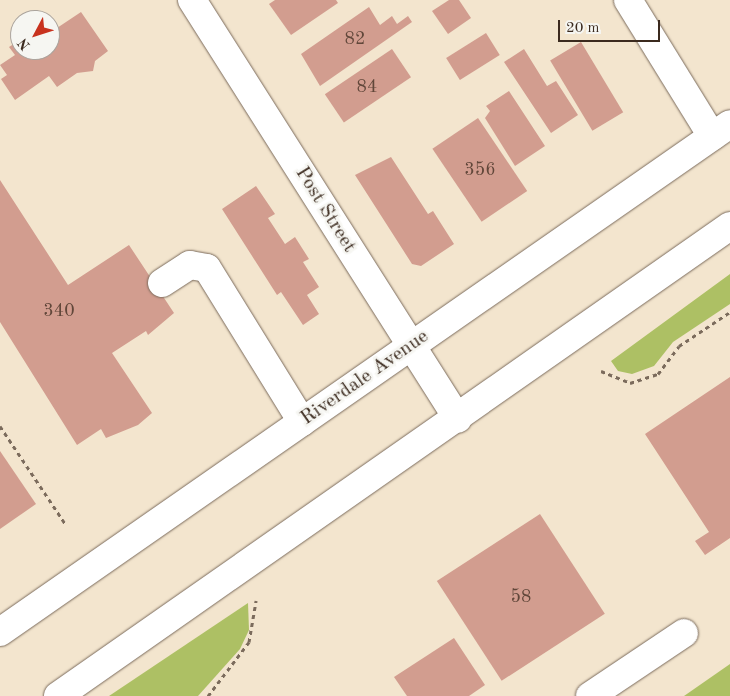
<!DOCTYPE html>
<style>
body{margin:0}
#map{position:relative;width:730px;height:696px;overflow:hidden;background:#f3e5ce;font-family:"Old Standard TT",serif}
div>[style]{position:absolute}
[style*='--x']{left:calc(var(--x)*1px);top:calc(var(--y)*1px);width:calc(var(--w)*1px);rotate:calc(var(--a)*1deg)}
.green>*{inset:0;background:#adc064}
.building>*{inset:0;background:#d29d8f;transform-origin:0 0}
.path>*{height:3px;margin-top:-1.5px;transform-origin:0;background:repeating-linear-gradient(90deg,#7b6b5c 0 4px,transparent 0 8px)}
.roads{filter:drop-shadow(0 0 1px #7b6b5c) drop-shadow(0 0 1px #7b6b5c)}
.minor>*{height:28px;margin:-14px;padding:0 14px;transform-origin:14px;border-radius:14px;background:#fff}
.major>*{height:28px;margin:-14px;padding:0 14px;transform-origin:14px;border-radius:14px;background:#fff}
span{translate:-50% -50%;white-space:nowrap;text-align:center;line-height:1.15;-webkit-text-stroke:5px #f6f6f2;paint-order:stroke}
.number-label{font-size:18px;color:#61473a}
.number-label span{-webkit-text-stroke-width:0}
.street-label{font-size:20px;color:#3b2a1e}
.north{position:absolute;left:10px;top:10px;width:50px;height:50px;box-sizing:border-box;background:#f6f6f2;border:1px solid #aba49d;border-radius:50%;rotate:230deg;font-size:14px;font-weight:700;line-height:20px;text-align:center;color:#3b2a1e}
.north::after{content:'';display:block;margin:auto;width:18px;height:22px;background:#c8321e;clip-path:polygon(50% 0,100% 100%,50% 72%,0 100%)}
.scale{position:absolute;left:558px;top:20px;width:102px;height:22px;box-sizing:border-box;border:2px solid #3b2a1e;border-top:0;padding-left:6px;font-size:15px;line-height:18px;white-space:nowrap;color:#3b2a1e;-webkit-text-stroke:4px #f6f6f2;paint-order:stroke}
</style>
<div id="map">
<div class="green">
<i style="clip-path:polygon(730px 274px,730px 304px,673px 342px,654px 366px,632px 374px,618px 371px,611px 361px)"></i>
<i style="clip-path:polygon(248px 603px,249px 630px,240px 649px,198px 696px,109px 696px)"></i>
<i style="clip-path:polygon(730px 664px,730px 696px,684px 696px)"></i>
</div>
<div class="building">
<i style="clip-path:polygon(275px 0,336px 0,338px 3px,291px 35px,269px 4px)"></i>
<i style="clip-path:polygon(449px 0,459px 0,471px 18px,448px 34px,432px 11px)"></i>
<i style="clip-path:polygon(369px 7px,380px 25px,392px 16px,397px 24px,408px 16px,412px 22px,320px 86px,301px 54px)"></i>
<i style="clip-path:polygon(81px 12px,108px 51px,95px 61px,93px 71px,77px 73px,57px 87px,49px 76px,15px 100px,1px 79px,7px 75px,0 65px,15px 55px,9px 47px,20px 40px,20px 50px,50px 50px,50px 24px,54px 30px)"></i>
<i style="left:486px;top:33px;width:26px;height:47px;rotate:58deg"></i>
<i style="left:581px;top:42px;width:82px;height:36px;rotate:59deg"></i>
<i style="left:392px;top:49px;width:34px;height:81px;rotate:56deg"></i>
<i style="clip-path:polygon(524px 49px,547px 86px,556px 81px,578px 115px,551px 133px,504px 62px)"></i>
<i style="clip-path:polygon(509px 91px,545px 146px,515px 166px,485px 118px,490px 111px,486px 106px)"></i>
<i style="left:478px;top:118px;width:88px;height:55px;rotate:56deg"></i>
<i style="clip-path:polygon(391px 157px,428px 214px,433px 211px,454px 244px,421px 266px,412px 264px,355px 175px)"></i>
<i style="clip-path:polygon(0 180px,68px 285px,129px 245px,174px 313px,148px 335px,146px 331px,112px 353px,152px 413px,138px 425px,106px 438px,101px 429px,77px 445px,0 322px)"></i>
<i style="clip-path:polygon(256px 186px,275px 214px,268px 218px,285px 244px,295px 237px,309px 259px,303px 262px,319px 287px,307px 295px,319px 314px,303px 325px,281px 292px,277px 295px,222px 209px)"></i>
<i style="clip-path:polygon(730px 377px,730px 538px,705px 555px,695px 541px,709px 532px,645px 434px)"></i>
<i style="clip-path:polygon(0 451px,36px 504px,0 529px)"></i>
<i style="left:540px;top:514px;width:119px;height:123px;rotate:57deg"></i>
<i style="clip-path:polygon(454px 638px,485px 685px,469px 696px,407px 696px,394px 677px)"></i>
</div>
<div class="path">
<i style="--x:601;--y:371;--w:31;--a:22"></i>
<i style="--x:630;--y:383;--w:29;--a:-18"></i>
<i style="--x:658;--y:374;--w:35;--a:-53"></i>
<i style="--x:679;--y:346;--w:61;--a:-33.7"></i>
<i style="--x:0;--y:426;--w:119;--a:56.3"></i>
<i style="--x:208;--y:696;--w:68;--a:-52.8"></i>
<i style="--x:249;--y:642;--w:42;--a:-80.3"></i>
</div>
<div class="roads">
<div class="minor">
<i style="--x:192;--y:0;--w:496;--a:57.6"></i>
<i style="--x:628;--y:0;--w:160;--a:58.3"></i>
<i style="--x:162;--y:283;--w:33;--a:-33"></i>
<i style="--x:190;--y:265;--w:17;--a:10"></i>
<i style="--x:207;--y:268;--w:181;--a:58.3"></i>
<i style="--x:590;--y:696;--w:113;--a:-33.8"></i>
</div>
<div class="major">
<i style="--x:0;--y:632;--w:889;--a:-34.83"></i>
<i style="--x:58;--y:696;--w:820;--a:-34.97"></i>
</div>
</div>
<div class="number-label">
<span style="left:355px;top:39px">82</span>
<span style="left:367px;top:87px">84</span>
<span style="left:480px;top:170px">356</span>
<span style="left:59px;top:311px">340</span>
<span style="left:521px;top:597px">58</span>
</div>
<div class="street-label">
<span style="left:325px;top:210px;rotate:58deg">Post Street</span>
<span style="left:365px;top:378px;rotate:-35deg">Riverdale Avenue</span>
</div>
<div class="north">N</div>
<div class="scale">20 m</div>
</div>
